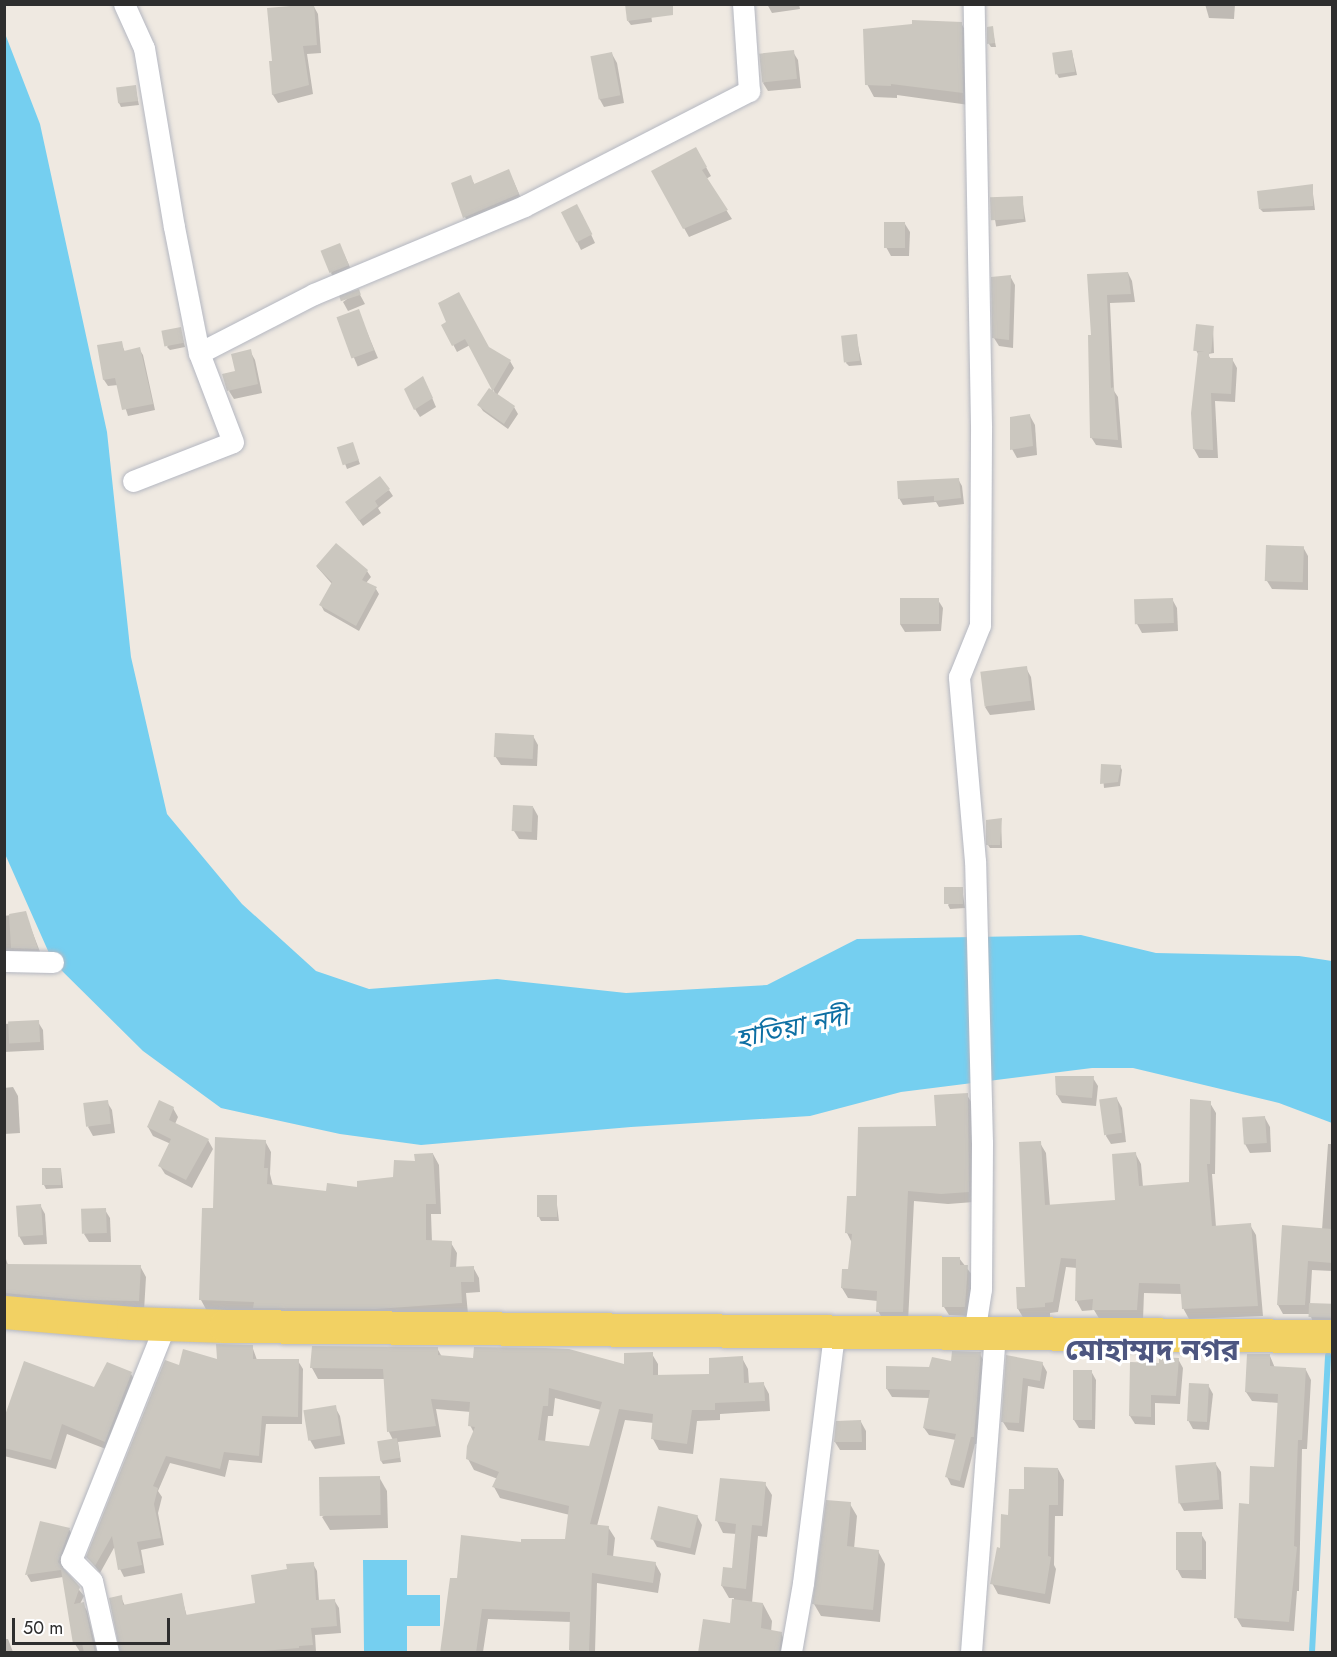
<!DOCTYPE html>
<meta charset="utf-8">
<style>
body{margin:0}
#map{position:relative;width:1337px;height:1657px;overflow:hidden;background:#efe9e1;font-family:Jost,"Noto Sans Bengali",sans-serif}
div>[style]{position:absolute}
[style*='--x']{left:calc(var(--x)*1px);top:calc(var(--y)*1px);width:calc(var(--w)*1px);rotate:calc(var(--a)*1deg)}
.water>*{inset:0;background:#75cff0}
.shadow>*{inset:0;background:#0003;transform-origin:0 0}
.stream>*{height:6px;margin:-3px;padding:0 3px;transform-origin:3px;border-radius:3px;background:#75cff0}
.building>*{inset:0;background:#cbc7bf;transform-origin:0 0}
.roads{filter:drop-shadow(0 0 2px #b4b7c1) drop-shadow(0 0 2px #b4b7c1)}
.minor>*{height:21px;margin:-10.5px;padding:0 10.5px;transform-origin:10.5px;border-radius:10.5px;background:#fff}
.primary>*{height:33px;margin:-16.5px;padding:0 16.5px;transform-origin:16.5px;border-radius:16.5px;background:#f2d163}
span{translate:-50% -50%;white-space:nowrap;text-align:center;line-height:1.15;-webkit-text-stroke:6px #fff;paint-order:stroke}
.water-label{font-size:26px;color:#0d6fa3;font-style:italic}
.district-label{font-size:30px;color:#4d5680;font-weight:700}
.frame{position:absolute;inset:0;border:6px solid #2e2e2e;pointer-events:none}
.scale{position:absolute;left:12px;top:1618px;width:158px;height:27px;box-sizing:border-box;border:3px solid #2e2e2e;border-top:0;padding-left:8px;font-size:18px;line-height:21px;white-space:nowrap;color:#2e2e2e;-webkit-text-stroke:4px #fff;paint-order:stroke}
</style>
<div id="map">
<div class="water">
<i style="clip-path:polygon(4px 31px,40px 124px,107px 432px,131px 657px,167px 814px,242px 904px,316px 971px,369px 989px,497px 979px,626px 993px,767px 985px,857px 939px,1081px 935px,1156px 953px,1299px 956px,1332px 961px,1332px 1123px,1279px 1103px,1133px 1068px,1092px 1068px,901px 1092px,810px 1116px,631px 1127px,421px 1145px,340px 1134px,221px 1108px,143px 1051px,53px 962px,5px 854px)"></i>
<i style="clip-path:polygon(363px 1560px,407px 1560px,407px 1595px,440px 1595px,440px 1626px,407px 1626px,407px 1652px,364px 1652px)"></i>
</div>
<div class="shadow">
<i style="clip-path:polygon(767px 4px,799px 4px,800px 9px,772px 13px)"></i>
<i style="clip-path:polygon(1205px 4px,1235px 4px,1234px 19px,1209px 18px)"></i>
<i style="clip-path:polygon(313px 5px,318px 14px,321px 53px,307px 54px,313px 94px,278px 103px,273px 95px,271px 63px)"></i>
<i style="clip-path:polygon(650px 6px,652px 22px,631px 25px,628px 21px)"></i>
<i style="clip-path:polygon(961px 23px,968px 35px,969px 105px,897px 95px,897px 98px,874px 97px,867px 84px)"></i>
<i style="clip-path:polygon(992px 28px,996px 47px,991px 47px,989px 44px)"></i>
<i style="clip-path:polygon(793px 52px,798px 60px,801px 88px,768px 91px,763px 83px)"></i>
<i style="clip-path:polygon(1072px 52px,1077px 75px,1059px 78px,1057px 74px)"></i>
<i style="clip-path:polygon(612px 54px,617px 63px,624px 103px,604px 107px,599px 98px)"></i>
<i style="clip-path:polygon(135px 87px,139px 105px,121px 107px,119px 103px)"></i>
<i style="clip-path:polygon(696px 149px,711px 176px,706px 179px,732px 219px,689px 237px,653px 172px)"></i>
<i style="clip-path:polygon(470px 177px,475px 185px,513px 180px,523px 203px,470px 226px,465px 217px)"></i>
<i style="clip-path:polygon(1312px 186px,1315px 210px,1263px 212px,1260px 209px)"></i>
<i style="left:1022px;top:198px;width:24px;height:30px;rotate:81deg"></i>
<i style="clip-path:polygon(563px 213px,582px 215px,595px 243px,581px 250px)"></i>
<i style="clip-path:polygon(905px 224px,910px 232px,909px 256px,891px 256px,886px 247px)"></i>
<i style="clip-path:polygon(344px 254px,353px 274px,336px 281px,331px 273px)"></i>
<i style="clip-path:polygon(1128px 273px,1132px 281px,1135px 302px,1110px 303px,1114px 391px,1118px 397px,1122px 448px,1096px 445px,1091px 437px,1092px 336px,1088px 275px)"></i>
<i style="clip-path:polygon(1010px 276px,1015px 285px,1013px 348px,999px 346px,994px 338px)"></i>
<i style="clip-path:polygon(358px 291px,365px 304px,348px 311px,343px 302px)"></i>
<i style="left:358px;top:311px;width:51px;height:22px;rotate:67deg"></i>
<i style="clip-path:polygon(443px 325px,510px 361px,514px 368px,497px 395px,514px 407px,518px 414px,508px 429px,483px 411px,479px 405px,496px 395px,470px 345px,457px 352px)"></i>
<i style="clip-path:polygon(1213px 328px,1214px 353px,1208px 354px,1211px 360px,1232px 359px,1237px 368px,1235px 402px,1215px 401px,1218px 458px,1199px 458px,1194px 449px,1198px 354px,1196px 350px)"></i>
<i style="clip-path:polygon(180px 329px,185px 347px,170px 350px,167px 347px)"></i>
<i style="clip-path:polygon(856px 336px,862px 365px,849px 366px,846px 363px)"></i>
<i style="clip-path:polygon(121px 343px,125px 352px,139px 349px,143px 355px,155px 410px,128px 416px,118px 385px,108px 386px,104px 380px,99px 347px)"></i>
<i style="clip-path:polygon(250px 351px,255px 360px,262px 393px,234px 399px,229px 391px)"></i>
<i style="clip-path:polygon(427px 386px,436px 407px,420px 417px,415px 409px)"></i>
<i style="clip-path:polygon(1030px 416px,1035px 425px,1037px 455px,1017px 458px,1012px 449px)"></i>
<i style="clip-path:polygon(339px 448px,354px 448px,360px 464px,347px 469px)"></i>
<i style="clip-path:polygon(958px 479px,962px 486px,964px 504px,939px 507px,936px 502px,903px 505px,899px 498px)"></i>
<i style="clip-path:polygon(389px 490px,393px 496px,378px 508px,381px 513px,363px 526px,351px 509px)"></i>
<i style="clip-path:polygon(1303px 547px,1308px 556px,1308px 590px,1272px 589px,1267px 581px)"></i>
<i style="clip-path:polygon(317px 567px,367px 571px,371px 577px,366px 583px,376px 589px,379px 594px,359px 631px,324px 611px,321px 605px,332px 584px)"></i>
<i style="clip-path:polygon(1172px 599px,1177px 608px,1178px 631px,1142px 633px,1137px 624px)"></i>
<i style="clip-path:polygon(938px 600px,943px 608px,941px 631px,905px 632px,900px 624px)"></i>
<i style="clip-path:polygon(1026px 668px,1031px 677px,1035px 710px,990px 715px,985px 707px)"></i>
<i style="clip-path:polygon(533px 736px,538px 745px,537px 766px,501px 765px,495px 756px)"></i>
<i style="clip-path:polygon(1102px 766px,1120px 766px,1122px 770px,1120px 786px,1104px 788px)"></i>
<i style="clip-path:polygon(533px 807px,538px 816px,537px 840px,519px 839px,514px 831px)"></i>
<i style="clip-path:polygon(1001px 820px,1002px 848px,990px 848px,988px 845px)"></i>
<i style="clip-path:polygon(962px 888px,965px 908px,950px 909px,948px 905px)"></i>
<i style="clip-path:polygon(25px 913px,42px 957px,4px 959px,4px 916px)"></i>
<i style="clip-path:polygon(38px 1022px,43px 1030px,44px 1050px,4px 1052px,4px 1024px)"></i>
<i style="clip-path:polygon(1093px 1078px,1098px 1086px,1096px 1106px,1062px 1103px,1057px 1095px)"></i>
<i style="clip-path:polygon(13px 1087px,18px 1096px,20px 1133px,4px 1134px,4px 1088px)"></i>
<i style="clip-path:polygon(967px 1095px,973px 1105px,974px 1202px,948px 1204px,914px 1201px,908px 1322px,884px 1321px,878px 1311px,878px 1301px,848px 1298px,842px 1288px,850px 1271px,852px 1243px,847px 1233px,858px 1198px,938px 1127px)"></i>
<i style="clip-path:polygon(1117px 1099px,1122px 1108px,1126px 1142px,1111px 1144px,1106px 1136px)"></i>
<i style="clip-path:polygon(107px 1102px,112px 1110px,115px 1133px,93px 1136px,88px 1127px)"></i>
<i style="clip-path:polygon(1210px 1103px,1216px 1113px,1215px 1174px,1212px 1174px,1216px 1227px,1250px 1225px,1256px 1235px,1263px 1316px,1189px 1319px,1183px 1308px,1182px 1294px,1144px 1293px,1143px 1320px,1100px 1320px,1094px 1310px,1082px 1311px,1076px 1300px,1077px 1268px,1066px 1267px,1058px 1312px,1050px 1313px,1050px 1317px,1024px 1319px,1018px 1309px,1027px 1288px,1040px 1143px,1046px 1153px,1050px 1206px,1117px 1202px,1135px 1153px,1141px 1164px,1143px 1187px,1190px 1183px)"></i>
<i style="clip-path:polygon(173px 1108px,178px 1117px,175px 1124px,208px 1140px,213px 1149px,192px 1188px,165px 1174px,160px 1166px,171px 1144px,153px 1136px,148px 1127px)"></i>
<i style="clip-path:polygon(1265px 1118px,1270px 1127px,1271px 1152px,1250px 1153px,1245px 1144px)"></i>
<i style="clip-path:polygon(265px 1141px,271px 1152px,270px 1174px,273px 1186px,327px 1193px,359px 1189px,394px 1179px,433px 1154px,439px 1165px,441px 1214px,431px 1214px,432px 1242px,451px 1243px,457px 1253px,456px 1268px,473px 1267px,479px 1278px,480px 1292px,466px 1293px,468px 1314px,207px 1311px,201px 1300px,215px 1210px)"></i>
<i style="clip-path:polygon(1328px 1144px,1332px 1144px,1332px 1271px,1312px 1270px,1310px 1305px,1332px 1306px,1332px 1326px,1314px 1325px,1310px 1314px,1283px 1314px,1278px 1305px,1283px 1227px,1322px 1230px)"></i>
<i style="clip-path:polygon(61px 1169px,63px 1188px,46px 1189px,44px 1185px)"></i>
<i style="clip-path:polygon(556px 1197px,559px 1221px,541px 1221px,539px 1217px)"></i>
<i style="clip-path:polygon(40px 1205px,45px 1214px,47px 1244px,24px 1245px,19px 1236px)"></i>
<i style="clip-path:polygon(105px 1210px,110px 1218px,111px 1242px,89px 1242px,84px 1234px)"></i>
<i style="clip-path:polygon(4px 1253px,8px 1265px,140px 1266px,146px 1277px,144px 1311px,4px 1305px)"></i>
<i style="clip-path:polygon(959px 1258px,973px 1276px,970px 1316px,949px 1315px,944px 1307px)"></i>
<i style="clip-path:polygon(252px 1346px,257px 1360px,298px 1361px,303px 1369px,302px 1424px,266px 1424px,262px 1463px,229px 1460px,225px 1477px,170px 1463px,158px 1491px,162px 1497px,158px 1513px,164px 1545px,141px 1550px,145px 1573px,124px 1577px,120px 1569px,115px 1546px,100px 1573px,88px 1557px,180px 1367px,219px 1361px)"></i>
<i style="clip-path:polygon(evenodd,313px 1347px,437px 1348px,442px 1357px,625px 1366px,652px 1354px,658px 1364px,658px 1376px,710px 1375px,742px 1358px,748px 1369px,749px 1384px,763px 1383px,769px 1394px,770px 1411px,720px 1414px,720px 1420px,697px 1421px,693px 1454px,659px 1450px,653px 1439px,654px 1423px,625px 1420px,597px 1526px,608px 1527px,615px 1538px,613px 1557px,655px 1563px,661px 1574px,658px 1593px,597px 1583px,595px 1652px,570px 1652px,571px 1622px,488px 1619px,483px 1652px,441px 1652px,458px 1580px,523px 1544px,567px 1540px,570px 1515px,500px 1498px,494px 1487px,498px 1479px,474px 1470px,468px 1459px,474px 1433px,470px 1425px,471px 1412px,436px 1409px,441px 1437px,398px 1442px,401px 1462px,383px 1464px,381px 1461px,393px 1440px,389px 1432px,385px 1379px,318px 1379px,312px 1368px,313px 1347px,555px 1398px,601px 1410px,590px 1448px,545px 1442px,548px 1416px,553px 1416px,555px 1398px)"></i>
<i style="clip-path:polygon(980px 1354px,984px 1362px,978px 1444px,975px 1444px,964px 1488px,951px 1485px,947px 1477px,956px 1440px,929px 1435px,924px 1428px,930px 1398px,892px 1397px,887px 1389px)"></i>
<i style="clip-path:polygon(1270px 1356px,1275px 1368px,1306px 1370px,1311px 1380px,1307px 1449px,1302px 1449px,1299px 1591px,1297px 1591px,1294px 1631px,1242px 1627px,1236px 1617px,1251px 1505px,1275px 1468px,1279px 1403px,1252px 1401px,1246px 1392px)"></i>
<i style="clip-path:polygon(1008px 1357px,1042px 1363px,1047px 1372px,1044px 1389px,1028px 1386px,1024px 1432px,1008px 1430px,1003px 1422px)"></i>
<i style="clip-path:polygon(1178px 1359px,1183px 1368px,1180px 1404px,1155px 1403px,1155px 1425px,1135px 1424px,1130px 1416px)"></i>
<i style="clip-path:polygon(107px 1364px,131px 1374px,137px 1384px,111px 1451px,67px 1434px,56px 1469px,4px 1456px,4px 1424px,95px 1389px)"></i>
<i style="clip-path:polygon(1091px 1371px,1096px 1380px,1095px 1429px,1079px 1428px,1074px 1420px)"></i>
<i style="clip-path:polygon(1208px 1385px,1213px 1394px,1209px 1430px,1193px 1429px,1188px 1420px)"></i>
<i style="clip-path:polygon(335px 1407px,340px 1416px,345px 1444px,315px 1449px,310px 1440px)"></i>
<i style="clip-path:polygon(861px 1422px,866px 1431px,866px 1450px,840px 1450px,835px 1442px)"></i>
<i style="clip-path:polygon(1215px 1463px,1221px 1472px,1223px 1509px,1184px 1511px,1179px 1502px)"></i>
<i style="clip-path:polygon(1058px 1469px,1064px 1480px,1063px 1516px,1055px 1516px,1054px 1565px,1056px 1569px,1050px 1604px,998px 1594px,992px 1583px,1025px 1491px)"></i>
<i style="clip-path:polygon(379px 1477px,387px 1491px,388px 1528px,330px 1530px,322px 1517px)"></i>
<i style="clip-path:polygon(765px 1484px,772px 1495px,767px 1537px,758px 1536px,752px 1603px,763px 1604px,772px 1621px,771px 1632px,781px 1633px,790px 1652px,699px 1652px,731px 1625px,734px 1598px,729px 1598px,722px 1586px,734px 1570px,737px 1534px,723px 1533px,717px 1521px)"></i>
<i style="clip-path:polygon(850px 1504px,857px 1516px,854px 1549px,878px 1551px,885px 1564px,880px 1622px,821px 1616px,814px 1604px)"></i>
<i style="clip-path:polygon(697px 1516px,702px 1525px,695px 1555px,657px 1547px,652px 1538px)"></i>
<i style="clip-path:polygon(69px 1529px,73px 1537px,63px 1570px,84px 1596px,80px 1604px,83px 1604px,87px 1611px,97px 1652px,80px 1652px,75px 1644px,63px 1577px,31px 1582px,27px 1575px)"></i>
<i style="clip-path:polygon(1201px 1534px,1206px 1542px,1206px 1579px,1182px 1578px,1177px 1569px)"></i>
<i style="clip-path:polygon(313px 1564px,317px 1571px,319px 1601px,334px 1600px,339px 1608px,341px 1633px,315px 1635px,316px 1652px,206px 1652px,256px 1605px)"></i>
<i style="clip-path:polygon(181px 1595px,191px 1631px,122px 1650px,121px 1597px,125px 1606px)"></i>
<i style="clip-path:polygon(4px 1629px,6px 1639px,8px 1639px,13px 1652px,4px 1652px)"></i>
</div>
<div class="stream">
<i style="--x:1312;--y:1652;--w:297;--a:-86.9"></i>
</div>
<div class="building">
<i style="clip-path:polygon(314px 4px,317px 45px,303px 46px,309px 85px,272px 95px,269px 61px,272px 61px,267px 8px)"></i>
<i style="clip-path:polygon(625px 4px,673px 4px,673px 15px,627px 21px)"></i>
<i style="clip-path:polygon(912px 20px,962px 22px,963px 93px,891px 84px,891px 86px,865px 85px,863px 29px,912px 24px)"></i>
<i style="clip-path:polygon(993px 26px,995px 43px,987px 44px,987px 27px)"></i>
<i style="left:794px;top:50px;width:29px;height:35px;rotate:84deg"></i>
<i style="left:1072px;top:50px;width:22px;height:20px;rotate:82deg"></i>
<i style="left:612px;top:52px;width:44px;height:22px;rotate:79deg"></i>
<i style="left:136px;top:85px;width:16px;height:20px;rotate:83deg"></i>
<i style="clip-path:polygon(696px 147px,707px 167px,702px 170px,728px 210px,683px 229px,651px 171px)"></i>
<i style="clip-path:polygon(509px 169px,519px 194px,463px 218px,451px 183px,471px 175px,474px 184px)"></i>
<i style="clip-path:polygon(1313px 184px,1313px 206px,1259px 209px,1257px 191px)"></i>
<i style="left:1023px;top:196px;width:23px;height:33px;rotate:88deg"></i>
<i style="left:577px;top:204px;width:34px;height:18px;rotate:63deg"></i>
<i style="left:884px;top:222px;width:21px;height:26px"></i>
<i style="left:340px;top:243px;width:24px;height:21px;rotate:68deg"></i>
<i style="clip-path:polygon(1128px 272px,1131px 294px,1107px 295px,1111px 388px,1114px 387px,1118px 440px,1090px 438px,1088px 335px,1091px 335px,1087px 274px)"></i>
<i style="clip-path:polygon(1011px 275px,1009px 340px,992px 338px,991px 277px)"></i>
<i style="left:359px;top:289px;width:6px;height:21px;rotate:72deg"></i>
<i style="clip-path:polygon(459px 292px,489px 347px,511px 360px,493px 391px,515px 406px,504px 424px,477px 405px,489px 388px,492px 390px,465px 339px,452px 346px,441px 325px,446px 322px,438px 303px)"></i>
<i style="left:359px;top:309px;width:44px;height:24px;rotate:70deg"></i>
<i style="left:1196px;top:324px;width:18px;height:27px;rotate:6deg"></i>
<i style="left:181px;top:327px;width:16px;height:20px;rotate:79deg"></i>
<i style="left:857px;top:334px;width:27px;height:16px;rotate:84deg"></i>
<i style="clip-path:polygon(122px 341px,124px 351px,140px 347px,153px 404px,122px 410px,115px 378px,103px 380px,97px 345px)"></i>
<i style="clip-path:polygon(251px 349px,258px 384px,227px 391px,222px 374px,235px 371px,231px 354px)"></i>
<i style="clip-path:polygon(1198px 352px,1209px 352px,1209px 358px,1233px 358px,1231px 394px,1211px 393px,1213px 450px,1193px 449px,1191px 413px)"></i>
<i style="clip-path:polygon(423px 376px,433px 398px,414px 410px,404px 389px)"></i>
<i style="clip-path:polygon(1030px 414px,1033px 446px,1010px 450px,1010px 417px)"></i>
<i style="left:353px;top:442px;width:19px;height:17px;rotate:72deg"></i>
<i style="clip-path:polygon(380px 476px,390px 489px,375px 501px,378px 506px,359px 521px,345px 502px)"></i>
<i style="clip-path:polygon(959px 478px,961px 498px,934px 501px,934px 496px,898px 499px,897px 481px)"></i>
<i style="clip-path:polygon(336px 543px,368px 570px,362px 580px,377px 587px,356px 626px,319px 605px,332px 582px,316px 566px)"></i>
<i style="left:1266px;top:545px;width:38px;height:36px;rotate:2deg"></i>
<i style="left:900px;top:598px;width:39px;height:26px"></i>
<i style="left:1173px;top:598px;width:25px;height:39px;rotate:88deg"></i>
<i style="left:1027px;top:666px;width:35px;height:47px;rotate:83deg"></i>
<i style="left:495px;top:733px;width:39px;height:24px;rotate:3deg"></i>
<i style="clip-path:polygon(1101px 764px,1121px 765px,1118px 782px,1100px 784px)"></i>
<i style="left:513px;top:805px;width:20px;height:26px;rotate:3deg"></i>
<i style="clip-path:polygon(1002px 818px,1000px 845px,986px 845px,986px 820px)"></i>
<i style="left:963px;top:887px;width:17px;height:19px;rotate:90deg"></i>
<i style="clip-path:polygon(26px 911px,38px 949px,11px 948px,9px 914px)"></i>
<i style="left:39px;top:1020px;width:22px;height:31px;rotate:87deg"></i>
<i style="clip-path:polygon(1055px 1076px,1094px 1076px,1092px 1098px,1056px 1095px)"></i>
<i style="clip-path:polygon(968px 1093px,969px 1192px,941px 1194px,908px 1191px,903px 1312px,876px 1312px,877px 1291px,841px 1288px,842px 1269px,848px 1269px,852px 1234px,845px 1233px,847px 1196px,856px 1196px,858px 1127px,936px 1126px,934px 1095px)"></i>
<i style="left:1117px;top:1097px;width:36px;height:18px;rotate:82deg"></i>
<i style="clip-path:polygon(1190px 1099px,1211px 1101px,1210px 1164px,1207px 1164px,1212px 1226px,1251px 1223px,1258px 1306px,1182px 1309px,1180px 1284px,1139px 1283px,1137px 1310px,1092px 1310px,1093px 1299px,1075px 1301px,1076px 1259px,1061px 1258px,1053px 1302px,1045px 1303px,1045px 1307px,1017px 1309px,1016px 1287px,1025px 1287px,1019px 1142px,1041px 1141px,1045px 1205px,1115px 1200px,1112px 1154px,1136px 1152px,1139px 1186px,1189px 1182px)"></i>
<i style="left:108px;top:1100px;width:24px;height:25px;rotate:83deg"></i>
<i style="clip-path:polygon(159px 1100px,174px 1107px,169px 1120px,209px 1139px,186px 1180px,158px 1166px,171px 1139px,147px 1127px)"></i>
<i style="left:1265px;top:1116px;width:27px;height:23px;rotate:86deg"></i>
<i style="clip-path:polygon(215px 1137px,266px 1140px,264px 1168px,268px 1168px,267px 1184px,326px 1191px,327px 1183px,357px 1187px,357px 1181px,393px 1177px,394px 1160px,415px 1161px,414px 1154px,433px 1153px,436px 1204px,426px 1204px,426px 1240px,452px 1241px,450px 1267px,474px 1266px,474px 1282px,461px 1282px,462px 1303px,376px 1309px,253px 1308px,254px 1302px,199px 1300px,202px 1208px,213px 1208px)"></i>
<i style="left:42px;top:1168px;width:19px;height:17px"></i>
<i style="left:557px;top:1195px;width:22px;height:20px;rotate:90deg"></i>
<i style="left:41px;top:1204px;width:31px;height:25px;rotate:86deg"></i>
<i style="left:106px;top:1208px;width:25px;height:25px;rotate:88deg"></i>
<i style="clip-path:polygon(1282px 1225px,1332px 1229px,1332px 1263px,1308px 1261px,1305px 1305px,1277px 1305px)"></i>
<i style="clip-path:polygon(942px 1257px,960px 1257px,960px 1265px,968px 1265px,965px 1307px,942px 1307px)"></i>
<i style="clip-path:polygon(4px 1264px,141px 1265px,139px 1301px,81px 1300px,4px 1293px)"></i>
<i style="left:1309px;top:1303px;width:23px;height:14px;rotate:2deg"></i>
<i style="clip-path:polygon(216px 1344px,253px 1345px,253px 1359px,299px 1359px,298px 1417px,262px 1416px,259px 1456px,224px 1452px,220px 1469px,166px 1456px,153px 1486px,158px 1488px,154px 1504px,161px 1538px,137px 1542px,142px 1565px,118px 1570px,112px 1536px,95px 1566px,86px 1557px,165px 1360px,179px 1365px,183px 1349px,217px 1359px)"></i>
<i style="clip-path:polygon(evenodd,312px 1346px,438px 1347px,438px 1355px,473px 1358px,474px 1347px,545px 1348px,569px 1349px,624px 1364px,624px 1353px,653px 1352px,653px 1375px,709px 1374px,709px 1358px,743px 1356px,744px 1383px,764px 1382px,765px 1401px,715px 1403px,715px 1410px,692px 1410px,687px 1444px,651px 1439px,653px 1414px,619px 1409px,590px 1524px,609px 1526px,607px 1555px,656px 1562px,653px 1583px,592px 1573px,589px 1651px,569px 1650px,570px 1612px,482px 1609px,476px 1653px,440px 1653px,450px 1578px,457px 1578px,461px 1535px,521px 1542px,521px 1539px,565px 1539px,569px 1506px,492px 1487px,499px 1472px,466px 1459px,467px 1446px,475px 1427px,468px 1426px,470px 1402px,431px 1399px,436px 1426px,387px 1432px,383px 1369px,310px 1368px,312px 1346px,549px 1388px,602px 1402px,589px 1446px,538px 1440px,543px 1406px,548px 1406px,549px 1388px)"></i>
<i style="clip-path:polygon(952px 1351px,981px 1352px,974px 1437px,971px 1437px,960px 1481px,945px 1477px,956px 1434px,923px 1428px,930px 1390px,886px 1389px,886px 1366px,929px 1367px,932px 1357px,951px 1361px)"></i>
<i style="clip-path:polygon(1247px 1354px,1270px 1354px,1270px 1366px,1306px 1368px,1302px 1440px,1298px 1440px,1294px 1546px,1297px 1547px,1289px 1622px,1234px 1618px,1239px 1503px,1249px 1504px,1250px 1466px,1274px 1467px,1278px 1394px,1245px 1392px)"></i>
<i style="clip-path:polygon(1006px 1355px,1043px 1362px,1040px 1381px,1023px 1378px,1019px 1423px,1001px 1422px)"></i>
<i style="clip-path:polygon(1159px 1357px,1179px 1358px,1176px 1396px,1151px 1395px,1151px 1417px,1129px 1416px,1130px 1362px,1159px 1363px)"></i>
<i style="clip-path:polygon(24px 1361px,94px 1387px,107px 1362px,132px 1372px,105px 1442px,62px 1424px,51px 1460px,4px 1448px,4px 1418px)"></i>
<i style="left:1073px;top:1370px;width:19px;height:50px"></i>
<i style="left:1189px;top:1383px;width:20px;height:38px;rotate:3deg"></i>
<i style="left:336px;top:1405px;width:31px;height:33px;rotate:81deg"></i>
<i style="clip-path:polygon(861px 1420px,862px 1442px,834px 1442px,836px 1421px)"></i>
<i style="left:397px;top:1438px;width:20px;height:20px;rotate:81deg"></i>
<i style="left:1216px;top:1462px;width:38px;height:41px;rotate:85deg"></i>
<i style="clip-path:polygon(1024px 1467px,1058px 1468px,1058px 1505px,1049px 1505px,1048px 1556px,1051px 1557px,1045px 1594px,990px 1584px,997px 1547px,1000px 1548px,1001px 1514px,1008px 1515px,1009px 1489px,1024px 1489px)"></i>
<i style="left:380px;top:1476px;width:39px;height:61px;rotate:89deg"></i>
<i style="clip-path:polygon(720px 1478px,766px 1482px,762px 1526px,752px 1525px,746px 1589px,721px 1586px,723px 1567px,732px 1568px,736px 1524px,715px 1521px)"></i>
<i style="clip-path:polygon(826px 1500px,851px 1502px,847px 1546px,879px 1550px,873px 1610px,812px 1604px)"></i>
<i style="left:658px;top:1506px;width:41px;height:34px;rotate:13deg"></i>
<i style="clip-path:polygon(40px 1521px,70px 1528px,58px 1562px,80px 1587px,74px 1604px,84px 1602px,95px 1653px,84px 1653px,82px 1643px,73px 1644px,61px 1570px,25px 1575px)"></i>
<i style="left:1176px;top:1532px;width:26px;height:38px"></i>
<i style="clip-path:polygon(314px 1562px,316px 1600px,335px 1599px,337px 1626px,311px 1628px,313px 1645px,299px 1646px,299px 1648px,238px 1653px,120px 1653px,109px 1598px,122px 1595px,123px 1605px,182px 1593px,186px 1615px,255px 1603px,251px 1575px,287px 1569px,286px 1564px)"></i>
<i style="clip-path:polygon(732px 1599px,763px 1603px,761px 1628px,782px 1632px,779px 1653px,698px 1653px,703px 1619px,730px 1623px)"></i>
</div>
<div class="roads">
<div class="minor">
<i style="--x:124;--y:4;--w:48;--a:65.6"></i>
<i style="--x:144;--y:48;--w:181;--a:80.5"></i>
<i style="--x:174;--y:227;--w:128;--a:78.8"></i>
<i style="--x:133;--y:481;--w:107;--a:-21.3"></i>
<i style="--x:233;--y:442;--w:95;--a:-110.9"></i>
<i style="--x:199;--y:353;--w:129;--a:-27.2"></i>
<i style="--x:314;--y:294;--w:228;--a:-22.7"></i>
<i style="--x:524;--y:206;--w:253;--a:-27.1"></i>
<i style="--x:749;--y:91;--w:87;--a:-93.9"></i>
<i style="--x:4;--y:961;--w:49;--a:1.2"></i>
<i style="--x:974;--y:1334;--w:46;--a:-81.2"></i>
<i style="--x:981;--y:1289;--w:146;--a:-89.6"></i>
<i style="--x:982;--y:1143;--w:282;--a:-91.4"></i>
<i style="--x:975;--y:861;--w:185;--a:-95"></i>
<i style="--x:959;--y:677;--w:56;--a:-68"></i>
<i style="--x:980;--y:625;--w:200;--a:-89.7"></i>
<i style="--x:981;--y:425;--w:421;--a:-91"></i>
<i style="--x:108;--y:1652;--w:73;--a:-102.7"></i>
<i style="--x:92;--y:1581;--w:30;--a:-135"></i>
<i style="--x:71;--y:1560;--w:255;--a:-68.2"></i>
<i style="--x:791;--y:1652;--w:70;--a:-80.1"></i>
<i style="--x:803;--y:1583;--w:252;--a:-82.9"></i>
<i style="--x:971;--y:1652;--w:319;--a:-85.7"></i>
</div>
<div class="primary">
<i style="--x:4;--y:1312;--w:129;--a:4.9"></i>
<i style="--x:133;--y:1323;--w:92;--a:1.9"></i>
<i style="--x:225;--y:1326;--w:1107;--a:0.52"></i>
</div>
</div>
<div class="water-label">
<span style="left:792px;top:1028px;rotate:-12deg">হাতিয়া নদী</span>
</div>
<div class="district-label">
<span style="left:1152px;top:1350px">মোহাম্মদ নগর</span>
</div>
<div class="frame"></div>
<div class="scale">50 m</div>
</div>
